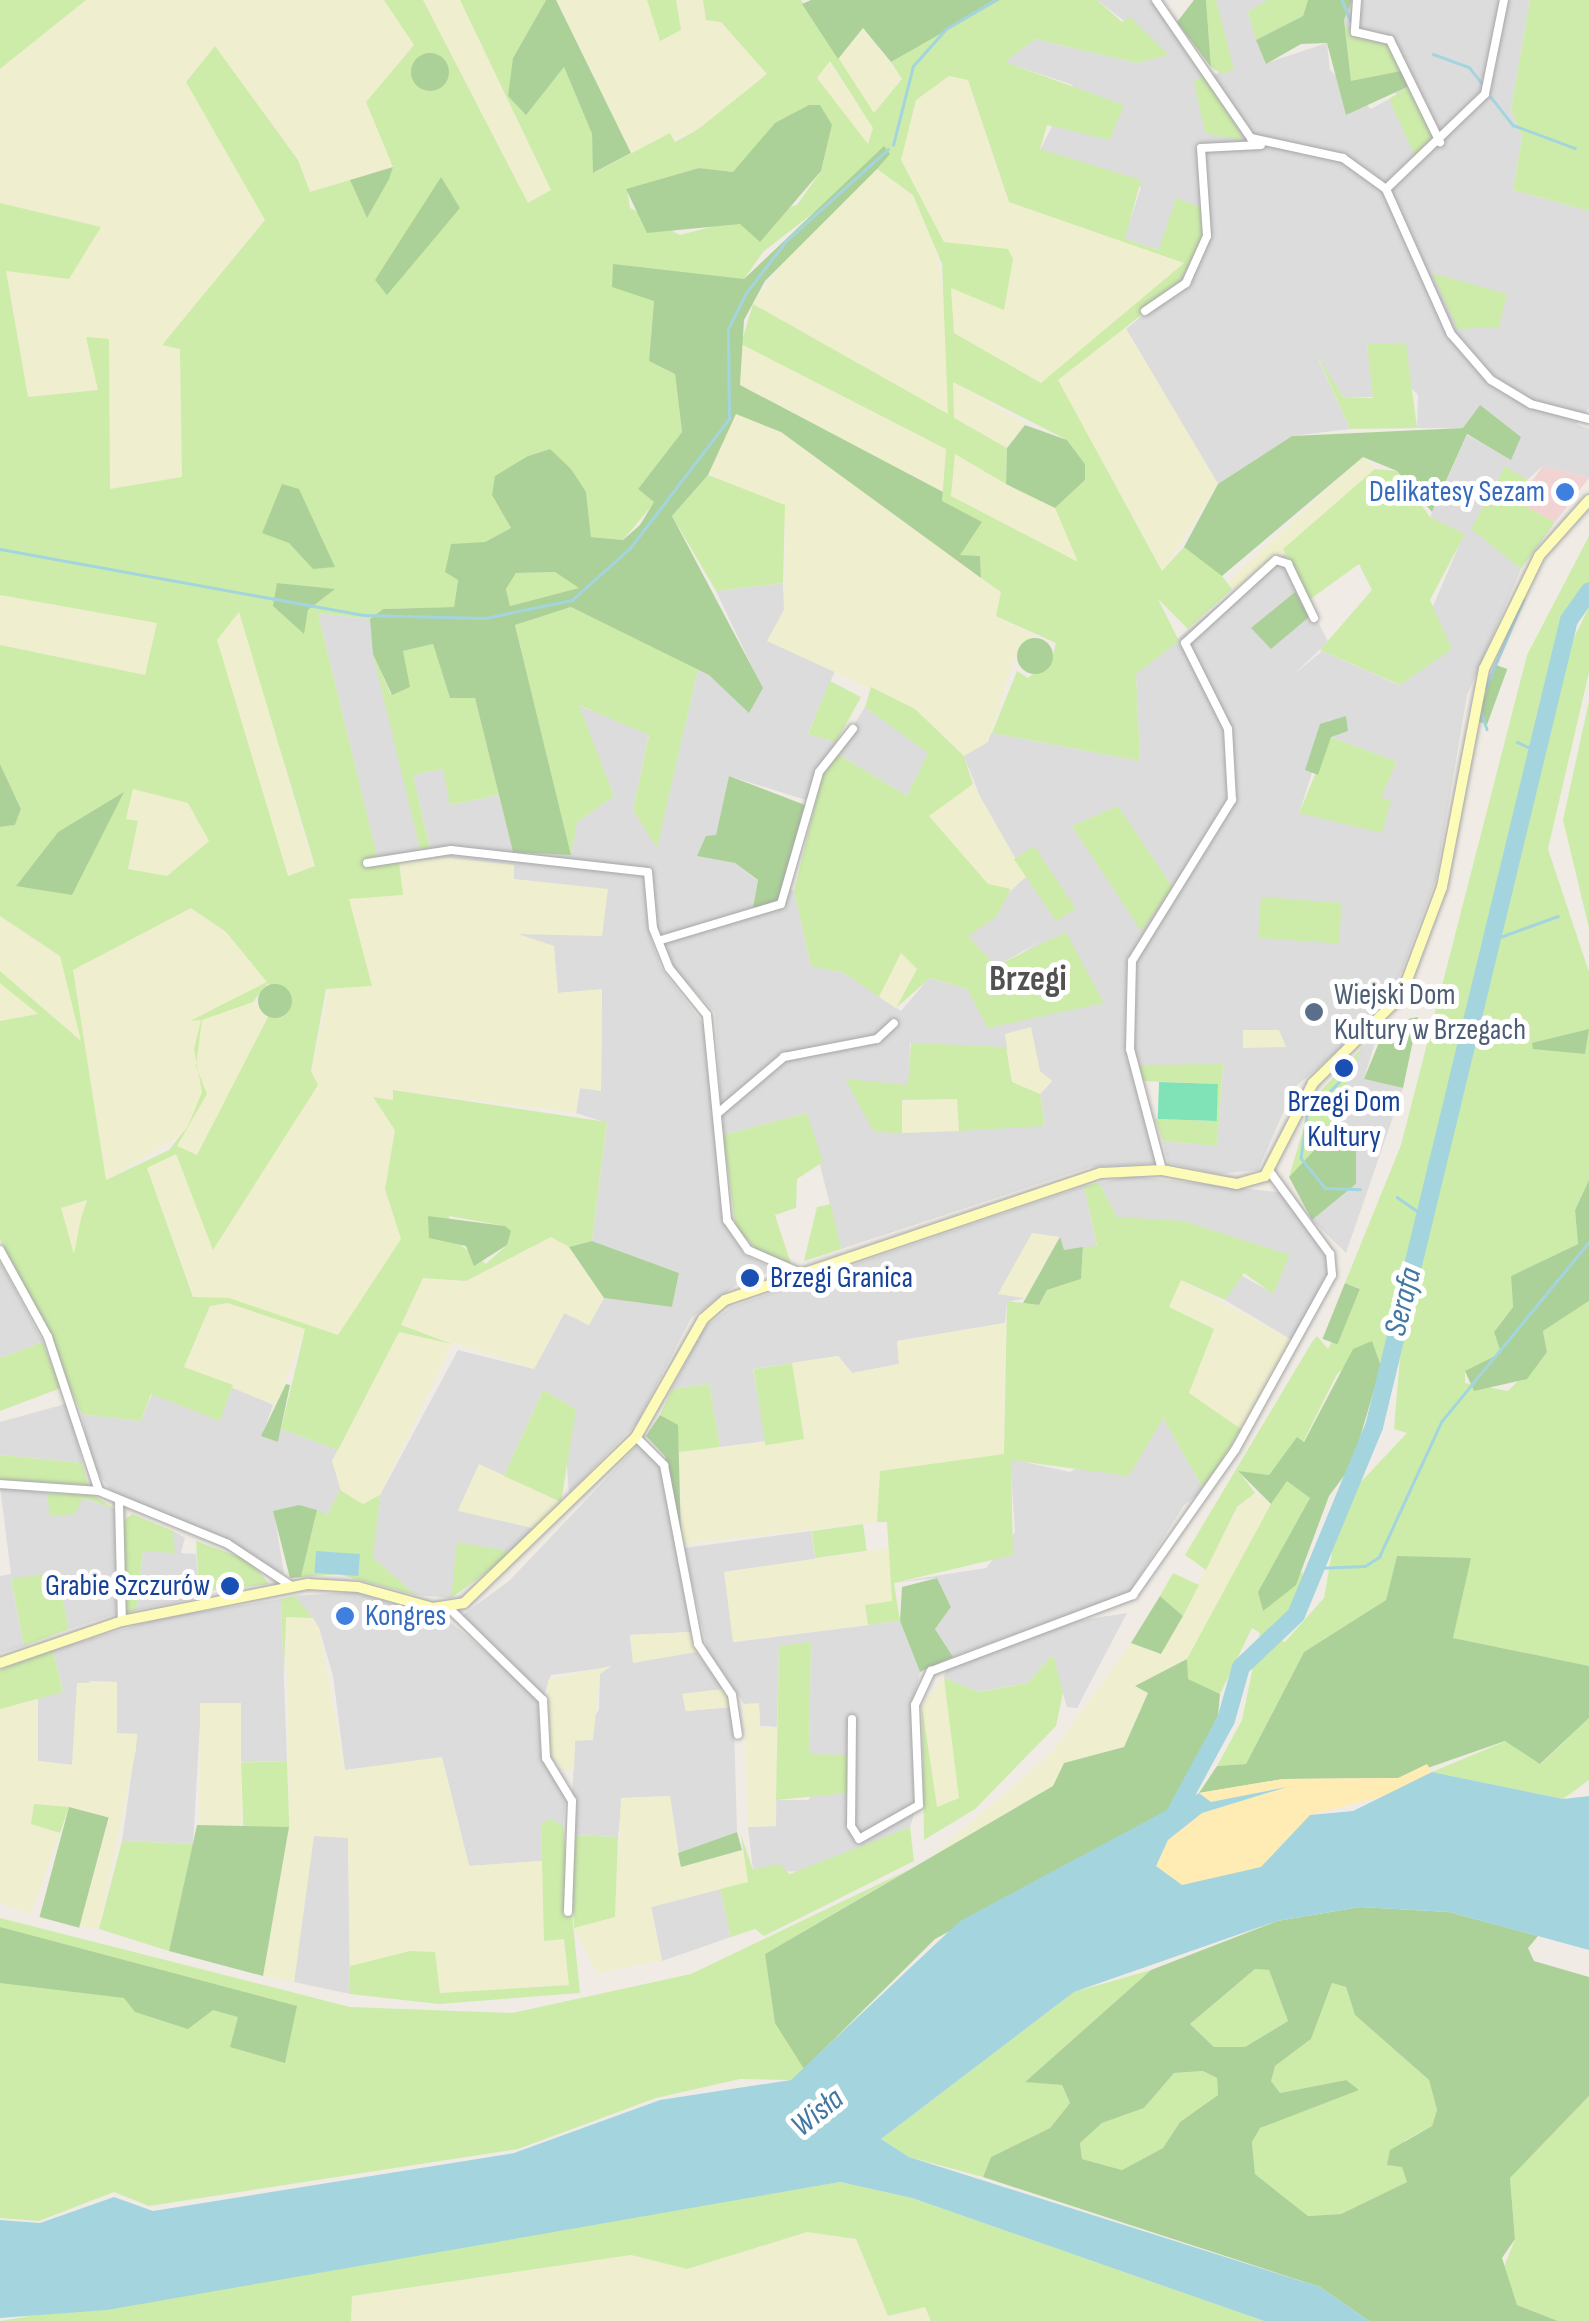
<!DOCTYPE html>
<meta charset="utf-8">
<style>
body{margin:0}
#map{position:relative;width:1589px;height:2321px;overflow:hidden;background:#f0ece5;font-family:"Sofia Sans Condensed",sans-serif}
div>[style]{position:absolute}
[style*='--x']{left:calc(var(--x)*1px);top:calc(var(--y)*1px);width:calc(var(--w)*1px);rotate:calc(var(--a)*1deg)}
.residential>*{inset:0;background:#dddcdc}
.commercial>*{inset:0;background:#f1d3d4}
.farmland>*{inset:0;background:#efefcf;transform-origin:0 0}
.grass>*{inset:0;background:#cdeca9;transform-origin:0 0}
.forest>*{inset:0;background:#acd198;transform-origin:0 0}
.round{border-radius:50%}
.sand>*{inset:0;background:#ffecb4}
.pitch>*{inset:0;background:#80e2b7;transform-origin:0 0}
.water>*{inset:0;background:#a4d5df;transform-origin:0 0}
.stream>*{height:2.5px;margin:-1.25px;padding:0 1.25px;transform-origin:1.25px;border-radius:1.25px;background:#a4d5df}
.river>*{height:18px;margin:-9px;padding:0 9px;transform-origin:9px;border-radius:9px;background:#a4d5df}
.roads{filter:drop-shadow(0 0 2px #a6a6a6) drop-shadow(0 0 2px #a6a6a6)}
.street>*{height:8px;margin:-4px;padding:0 4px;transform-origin:4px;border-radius:4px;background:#fff}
.secondary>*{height:10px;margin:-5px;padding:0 5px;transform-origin:5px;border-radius:5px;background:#fcfbb7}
.dots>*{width:28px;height:28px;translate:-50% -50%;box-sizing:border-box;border:5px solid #fff;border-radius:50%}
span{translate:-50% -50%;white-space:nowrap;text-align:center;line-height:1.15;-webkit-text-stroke:10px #fff;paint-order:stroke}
.shop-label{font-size:30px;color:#366cbe}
.right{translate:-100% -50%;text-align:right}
.left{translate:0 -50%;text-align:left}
.service-label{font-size:30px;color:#4e5e75}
.transit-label{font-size:30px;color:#164399}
.water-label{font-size:32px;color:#4278a2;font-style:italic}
.quarter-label{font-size:35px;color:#525252;font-weight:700}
</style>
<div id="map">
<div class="residential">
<i style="clip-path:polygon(evenodd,1097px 0,1151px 0,1206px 73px,1217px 74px,1227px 60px,1216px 0,1267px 0,1248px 13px,1266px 63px,1327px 43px,1330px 70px,1371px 109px,1389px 99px,1416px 155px,1434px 141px,1350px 36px,1344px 20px,1352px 0,1530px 0,1511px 109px,1522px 137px,1513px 190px,1589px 211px,1589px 408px,1576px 424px,1589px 429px,1589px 478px,1543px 466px,1527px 480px,1506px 468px,1472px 529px,1521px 569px,1467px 695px,1436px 879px,1402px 970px,1381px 1014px,1294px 1088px,1258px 1170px,1218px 1174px,1168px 1163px,1163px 1141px,1217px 1146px,1223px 1065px,1139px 1065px,1127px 1026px,1158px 1163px,1090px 1167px,841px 1249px,807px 1113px,723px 1135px,715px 1012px,676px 971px,655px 924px,649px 933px,661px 968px,704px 1025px,723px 1221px,745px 1255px,777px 1271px,743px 1280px,691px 1318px,637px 1423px,569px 1493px,565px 1442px,576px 1409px,543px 1390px,504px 1476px,479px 1465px,458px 1510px,537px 1529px,514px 1552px,457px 1565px,451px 1598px,416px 1595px,372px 1558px,380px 1495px,458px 1350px,534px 1369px,565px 1312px,588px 1325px,604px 1298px,672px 1307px,679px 1273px,592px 1241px,607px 1123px,576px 1113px,580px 1088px,601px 1090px,602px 990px,557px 993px,554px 947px,519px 938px,513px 865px,379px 865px,318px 613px,370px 619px,420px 849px,430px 847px,413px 775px,443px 769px,451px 805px,499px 795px,513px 852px,571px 854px,577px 822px,614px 796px,578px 705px,649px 734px,633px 810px,657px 846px,698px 669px,762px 688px,716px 591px,783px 583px,784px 610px,768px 641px,835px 671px,808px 733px,836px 742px,806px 800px,729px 776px,716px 836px,698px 856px,735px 863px,758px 881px,753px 907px,786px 886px,794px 891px,811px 966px,844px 973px,901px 1011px,929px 978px,967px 989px,1042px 940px,996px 967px,967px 935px,1026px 876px,992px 827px,964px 756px,992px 733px,1140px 761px,1136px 674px,1283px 550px,1328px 642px,1292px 676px,1322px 651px,1399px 685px,1464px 534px,1430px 517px,1467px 435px,1511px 459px,1463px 428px,1417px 428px,1418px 395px,1367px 343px,1374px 397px,1344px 398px,1317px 356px,1350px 429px,1292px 436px,1218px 484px,1126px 329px,1176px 288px,1159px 250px,1124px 239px,1141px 187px,1040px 150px,1073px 85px,1004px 62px,1035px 39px,1137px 63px,1168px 55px,1097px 0,1210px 80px,1223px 109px,1242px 137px,1205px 133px,1197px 88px,1210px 80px,1097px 0,1330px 718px,1331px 737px,1397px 762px,1380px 798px,1299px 813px,1330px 718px,1097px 0,1117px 807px,1173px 888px,1072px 826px,1117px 807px,1097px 0,910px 1043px,1012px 1050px,1052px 1081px,1040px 1094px,1045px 1125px,874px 1132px,867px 1113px,909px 1085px,910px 1043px)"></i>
<i style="clip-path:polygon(865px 707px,929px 752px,907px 796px,836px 753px)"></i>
<i style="clip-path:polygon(1376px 1039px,1364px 1079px,1403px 1088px,1346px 1253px,1312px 1220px,1356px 1184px,1335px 1113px,1361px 1048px)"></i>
<i style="clip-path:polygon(1130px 1176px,1285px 1193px,1332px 1267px,1295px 1342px,1225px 1300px,1237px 1273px,1273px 1293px,1196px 1227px,1116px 1217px,1099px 1183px)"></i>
<i style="clip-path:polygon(1084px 1186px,1097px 1247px,1064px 1250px,999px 1293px,1025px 1298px,1007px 1302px,1005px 1323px,898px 1341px,899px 1364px,852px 1373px,838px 1356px,753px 1369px,766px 1441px,720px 1447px,709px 1384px,672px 1389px,704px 1328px,731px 1307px)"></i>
<i style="clip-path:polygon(0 1262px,43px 1342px,0 1358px)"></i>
<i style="clip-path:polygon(233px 1385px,273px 1405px,262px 1436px,278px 1442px,281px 1429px,338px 1450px,341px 1491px,326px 1516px,274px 1511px,284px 1574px,115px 1497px,90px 1461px,82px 1414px,141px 1421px,152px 1394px,219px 1420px)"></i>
<i style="clip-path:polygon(69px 1403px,82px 1463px,0 1455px,0 1422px)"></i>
<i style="clip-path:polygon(1163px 1418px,1204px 1490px,1184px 1505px,1129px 1593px,953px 1657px,935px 1629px,951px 1607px,937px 1578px,891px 1583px,986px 1568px,1015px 1532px,1010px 1459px,1070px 1472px)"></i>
<i style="clip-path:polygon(638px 1445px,660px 1464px,692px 1632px,630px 1635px,633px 1662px,696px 1652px,724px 1689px,683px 1694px,686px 1711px,731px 1707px,734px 1724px,737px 1832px,678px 1853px,670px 1796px,622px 1798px,618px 1837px,570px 1835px,575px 1741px,599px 1710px,600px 1673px,611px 1667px,551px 1675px,544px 1695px,459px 1618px,510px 1580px)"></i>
<i style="clip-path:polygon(0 1487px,47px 1493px,51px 1516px,82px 1498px,115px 1509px,116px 1614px,69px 1629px,57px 1572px,11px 1580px,24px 1646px,0 1653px,0 1576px,11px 1574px)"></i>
<i style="clip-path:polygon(173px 1531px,185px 1538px,181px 1553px,196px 1554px,199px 1592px,209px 1596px,136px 1610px,143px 1551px)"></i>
<i style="clip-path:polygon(811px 1531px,815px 1559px,725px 1572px,734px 1642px,900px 1621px,920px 1672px,912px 1707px,920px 1794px,910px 1827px,806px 1872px,753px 1870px,748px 1827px,776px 1826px,776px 1800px,808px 1800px,847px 1755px,809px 1755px,811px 1643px,779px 1647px,777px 1727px,760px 1726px,759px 1704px,744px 1704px,707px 1649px,684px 1548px)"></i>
<i style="clip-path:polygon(353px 1592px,444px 1617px,539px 1696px,541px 1753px,566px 1791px,563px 1826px,541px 1823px,542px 1861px,469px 1866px,442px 1758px,345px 1770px,333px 1676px,319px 1628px,295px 1596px)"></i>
<i style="clip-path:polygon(281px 1599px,287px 1761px,241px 1762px,241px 1703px,201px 1707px,193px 1844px,122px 1841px,137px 1735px,117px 1734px,117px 1682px,90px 1681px,72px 1765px,38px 1761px,38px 1698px,63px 1691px,53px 1650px,162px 1618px)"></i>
<i style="clip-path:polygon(1127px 1613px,1077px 1708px,1067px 1707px,1052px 1656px,1027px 1683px,977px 1692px,944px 1678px,946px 1666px,1063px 1623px)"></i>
<i style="clip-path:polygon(313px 1836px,348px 1837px,350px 1994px,294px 1982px)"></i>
<i style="clip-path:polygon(720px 1889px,731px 1937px,662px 1961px,651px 1907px)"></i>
</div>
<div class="commercial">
<i style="clip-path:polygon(1543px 466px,1589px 478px,1555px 522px,1516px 502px)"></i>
</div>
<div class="farmland">
<i style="clip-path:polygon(86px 0,384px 0,414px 45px,366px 102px,393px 167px,310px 192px,298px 160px,215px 47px,187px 82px,266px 219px,163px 344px,180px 349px,182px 478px,147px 488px,110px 490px,98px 390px,28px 397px,5px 270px,101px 227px,0 203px,0 69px)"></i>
<i style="clip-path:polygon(423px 0,460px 0,551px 190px,528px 203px)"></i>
<i style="clip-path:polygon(556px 0,647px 0,660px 40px,681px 30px,676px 0,703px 0,706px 20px,721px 22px,767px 74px,698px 130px,631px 153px)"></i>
<i style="clip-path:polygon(863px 28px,903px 79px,874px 113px,838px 59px)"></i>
<i style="clip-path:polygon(829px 61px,873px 128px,867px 145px,816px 78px)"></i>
<i style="clip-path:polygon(949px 76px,968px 79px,1009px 202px,1185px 263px,1041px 384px,954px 333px,950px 287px,1007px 249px,944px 242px,901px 160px,916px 100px)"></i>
<i style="clip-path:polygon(877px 169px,913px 195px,931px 226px,947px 313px,948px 415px,753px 304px,800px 237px)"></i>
<i style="clip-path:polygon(1125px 327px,1218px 484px,1163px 571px,1057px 380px)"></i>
<i style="clip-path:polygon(741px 344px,946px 449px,943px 492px,740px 385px)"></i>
<i style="clip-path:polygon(953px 381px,1025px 424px,1007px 448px,954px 418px)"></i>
<i style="clip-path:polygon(736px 413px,781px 432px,1001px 592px,996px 616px,1034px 636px,1014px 659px,988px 742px,964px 756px,915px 709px,767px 641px,784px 610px,786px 523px,767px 498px,730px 489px,704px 467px)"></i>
<i style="clip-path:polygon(954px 454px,1055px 508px,1080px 563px,951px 496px)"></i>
<i style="left:1363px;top:456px;width:18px;height:185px;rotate:47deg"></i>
<i style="clip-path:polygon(0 595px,157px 622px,145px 675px,0 645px)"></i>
<i style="left:240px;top:611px;width:267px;height:37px;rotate:74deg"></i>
<i style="clip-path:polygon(973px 784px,1026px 877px,1011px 889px,988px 884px,927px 815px)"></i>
<i style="clip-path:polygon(133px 788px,189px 803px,209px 841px,167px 876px,128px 870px,138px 822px,126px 819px)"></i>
<i style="clip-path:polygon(447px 858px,514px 865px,514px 879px,608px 889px,602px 936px,518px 934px,554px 946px,558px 993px,602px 989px,601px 1091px,580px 1088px,576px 1113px,394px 1090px,393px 1100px,376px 1099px,395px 1130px,385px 1189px,401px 1239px,338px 1336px,229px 1298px,194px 1297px,147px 1168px,176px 1154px,213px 1249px,311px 1072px,349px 899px,399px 862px)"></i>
<i style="clip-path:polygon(191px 908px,226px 932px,268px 982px,194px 1020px,248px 998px,269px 1015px,198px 1156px,176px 1146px,186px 1132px,105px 1181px,73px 970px)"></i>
<i style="clip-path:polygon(0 916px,60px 956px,82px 1042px,0 971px)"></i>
<i style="clip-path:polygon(901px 952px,918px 969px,896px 1008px,879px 997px)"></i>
<i style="clip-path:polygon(8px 982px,39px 1015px,0 1021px,0 983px)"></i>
<i style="clip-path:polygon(1031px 1027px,1040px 1071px,1052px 1081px,1040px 1094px,1012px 1082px,1005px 1034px)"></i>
<i style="clip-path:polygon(1243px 1030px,1279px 1030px,1286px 1047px,1243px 1048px)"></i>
<i style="left:958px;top:1099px;width:32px;height:57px;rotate:88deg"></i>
<i style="clip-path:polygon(88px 1200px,77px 1242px,74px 1256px,60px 1207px)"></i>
<i style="clip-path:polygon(1032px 1233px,1060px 1237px,1025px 1298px,998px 1294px)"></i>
<i style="clip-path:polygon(551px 1237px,569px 1247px,604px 1298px,589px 1325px,564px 1313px,534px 1369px,401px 1326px,423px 1278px,466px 1281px)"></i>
<i style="clip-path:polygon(1181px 1280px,1295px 1342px,1241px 1429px,1188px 1393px,1214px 1328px,1169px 1308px)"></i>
<i style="clip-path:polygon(228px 1303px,305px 1329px,277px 1406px,183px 1368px,211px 1306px)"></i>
<i style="clip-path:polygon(1005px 1323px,1004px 1454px,881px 1471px,877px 1522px,682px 1544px,679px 1452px,804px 1438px,792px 1363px,838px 1356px,852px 1373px,899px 1364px,897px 1341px)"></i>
<i style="clip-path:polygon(399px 1332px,452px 1344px,380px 1495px,363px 1504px,341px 1491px,332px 1461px)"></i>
<i style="clip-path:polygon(479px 1464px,561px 1502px,537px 1529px,458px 1511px)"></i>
<i style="clip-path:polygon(1255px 1493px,1271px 1504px,1217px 1615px,1187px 1659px,1136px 1687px,1149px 1692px,1125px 1747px,933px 1855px,1052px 1753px,1131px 1643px,1161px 1654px,1238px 1507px)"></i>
<i style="clip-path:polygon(890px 1548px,892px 1601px,865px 1606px,868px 1625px,733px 1642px,724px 1572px)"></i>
<i style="clip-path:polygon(286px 1617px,313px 1618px,319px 1628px,345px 1770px,442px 1757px,469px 1866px,542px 1861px,545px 1941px,563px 1938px,569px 1985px,439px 1993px,434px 1952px,350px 1966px,348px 1838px,314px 1836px,294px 1982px,263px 1976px,289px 1827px)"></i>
<i style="clip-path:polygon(692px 1632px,696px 1652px,633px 1663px,630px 1635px)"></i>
<i style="clip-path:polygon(611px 1666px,600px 1674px,593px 1740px,575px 1741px,574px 1770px,563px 1770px,549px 1752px,548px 1680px)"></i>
<i style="clip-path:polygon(944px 1678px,960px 1798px,936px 1807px,922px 1706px)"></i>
<i style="clip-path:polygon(117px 1682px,117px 1733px,137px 1734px,136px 1749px,99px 1929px,74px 1925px,109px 1818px,69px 1807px,34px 1804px,31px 1824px,60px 1833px,31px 1914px,0 1903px,0 1709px,38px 1698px,38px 1761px,72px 1765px,77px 1683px)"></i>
<i style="clip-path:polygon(724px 1689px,731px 1707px,686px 1711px,682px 1694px)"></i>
<i style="left:241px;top:1703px;width:124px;height:41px;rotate:90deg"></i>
<i style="clip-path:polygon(759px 1703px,760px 1727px,777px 1727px,776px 1826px,748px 1827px,744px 1704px)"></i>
<i style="clip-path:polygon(670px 1796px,681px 1867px,742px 1850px,748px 1882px,651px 1907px,662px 1961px,597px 1973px,574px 1928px,615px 1916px,621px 1798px)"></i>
<i style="clip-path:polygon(806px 2232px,856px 2239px,888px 2318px,925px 2306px,931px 2321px,351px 2321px,351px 2296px,631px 2255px,687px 2269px)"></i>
</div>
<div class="grass">
<i style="clip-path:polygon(0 0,86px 0,0 69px)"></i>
<i style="clip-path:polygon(evenodd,384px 0,423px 0,528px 203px,551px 190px,460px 0,546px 0,513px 58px,526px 114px,564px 67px,592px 134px,594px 173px,670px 133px,675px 142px,697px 130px,767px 74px,721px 22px,706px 20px,703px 0,801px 0,874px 113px,902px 79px,891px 62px,1000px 0,1097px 0,1122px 22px,1130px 17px,1169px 55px,1137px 63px,1035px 39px,1005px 62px,1124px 105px,1110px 140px,1047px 125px,1040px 149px,1141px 180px,1125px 239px,1159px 250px,1176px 198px,1203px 208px,1201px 243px,1176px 288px,1058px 380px,1162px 571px,1184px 547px,1205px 554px,1232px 589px,1188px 629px,1158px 599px,1179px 641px,1136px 674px,1140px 761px,992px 733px,1017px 671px,1028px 678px,1052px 659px,1056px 643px,996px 616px,1001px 592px,981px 578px,980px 556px,960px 556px,942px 501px,946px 449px,741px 344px,753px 304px,948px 414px,942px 264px,913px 195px,877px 169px,889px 154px,763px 252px,744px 279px,654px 301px,649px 361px,675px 374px,682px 432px,638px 489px,655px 502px,623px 540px,591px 537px,586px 492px,550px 449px,528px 456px,492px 495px,511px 528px,485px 542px,458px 579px,454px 607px,383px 609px,370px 619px,318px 613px,379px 864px,399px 862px,403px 895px,349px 899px,372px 986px,326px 989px,311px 1071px,318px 1085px,213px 1250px,176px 1154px,147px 1168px,193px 1297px,229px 1298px,338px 1335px,401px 1239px,385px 1189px,395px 1130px,373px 1097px,393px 1100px,393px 1090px,607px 1122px,592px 1241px,569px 1247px,551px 1237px,466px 1281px,423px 1278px,401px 1325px,452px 1344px,399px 1332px,338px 1450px,281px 1429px,305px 1329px,228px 1303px,210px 1306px,184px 1367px,233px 1385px,220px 1421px,151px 1394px,141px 1421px,82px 1414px,0 1239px,0 1021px,38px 1014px,0 983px,0 971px,81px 1041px,60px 956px,0 916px,0 827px,15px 825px,21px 809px,0 764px,0 645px,145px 675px,157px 623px,0 595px,0 203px,101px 227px,69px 279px,6px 271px,28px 397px,98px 390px,86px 337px,109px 339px,110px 489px,182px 477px,180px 349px,162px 345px,265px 220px,186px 82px,215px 46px,298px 160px,310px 192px,350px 180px,367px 217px,393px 167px,366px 102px,414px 45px,384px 0,830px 61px,873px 128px,868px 144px,817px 78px,830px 61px,384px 0,949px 76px,968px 80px,1009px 202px,1184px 263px,1041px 383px,954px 333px,951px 288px,1004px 310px,1013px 259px,1008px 249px,944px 242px,901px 160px,916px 100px,949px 76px,384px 0,832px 125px,821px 171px,797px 205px,680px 235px,630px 208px,627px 189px,699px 168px,733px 172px,832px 125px,384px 0,440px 178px,460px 208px,386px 294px,440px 178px,384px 0,953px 382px,1067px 440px,1085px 464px,1085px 480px,1055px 508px,1078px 562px,951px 496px,955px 454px,1006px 484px,1007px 448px,954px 418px,953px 382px,384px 0,277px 583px,333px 590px,308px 610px,303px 633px,277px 583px,384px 0,239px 612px,315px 866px,288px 876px,217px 640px,239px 612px,384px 0,133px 789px,188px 803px,209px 841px,167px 876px,128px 869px,138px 821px,126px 819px,133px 789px,384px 0,123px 793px,94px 850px,16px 886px,58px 832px,123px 793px,384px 0,191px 908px,226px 932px,267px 982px,190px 1021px,201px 1020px,194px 1049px,202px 1092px,188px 1126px,169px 1150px,106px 1180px,73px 970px,191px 908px,384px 0,268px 983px,283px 1017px,269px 1015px,197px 1155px,177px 1146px,207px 1094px,196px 1066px,202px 1020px,253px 1002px,268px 983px,384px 0,87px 1200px,81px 1218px,74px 1254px,61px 1208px,87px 1200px,384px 0,449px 1216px,505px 1226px,507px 1245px,486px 1264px,455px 1241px,449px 1216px)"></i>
<i style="clip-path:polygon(647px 0,676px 0,681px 30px,660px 41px)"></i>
<i style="clip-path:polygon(1206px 0,1216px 0,1234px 69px,1222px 74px,1211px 67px)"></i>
<i style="clip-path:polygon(1267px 0,1308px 0,1303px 16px,1256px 40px,1248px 12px)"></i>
<i style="clip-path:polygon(1530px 0,1589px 0,1589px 211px,1513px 190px,1522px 137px,1511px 109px)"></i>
<i style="clip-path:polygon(1344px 20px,1351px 36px,1390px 46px,1401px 71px,1351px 82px)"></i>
<i style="clip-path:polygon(1206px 74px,1242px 137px,1241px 140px,1205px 133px,1194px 81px)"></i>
<i style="clip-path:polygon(1409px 86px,1435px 137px,1415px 156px,1389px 99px)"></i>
<i style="clip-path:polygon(1432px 273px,1507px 294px,1499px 327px,1458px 329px)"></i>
<i style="clip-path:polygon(1367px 343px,1406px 343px,1417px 428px,1350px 429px,1317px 355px,1344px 398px,1373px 398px)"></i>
<i style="clip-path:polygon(1505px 466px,1527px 480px,1517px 502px,1555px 522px,1521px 569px,1471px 529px)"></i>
<i style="clip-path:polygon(1375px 469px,1397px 471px,1430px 517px,1465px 534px,1430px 600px,1452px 649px,1400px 685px,1320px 650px,1372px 590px,1359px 564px,1309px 600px,1283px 549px)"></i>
<i style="clip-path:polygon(708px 475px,785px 505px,783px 583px,716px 591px,672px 516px)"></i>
<i style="clip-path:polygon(1589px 536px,1589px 583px,1560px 623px,1381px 1366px,1372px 1342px,1337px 1374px,1303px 1442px,1297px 1438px,1269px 1475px,1240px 1473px,1255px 1493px,1237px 1507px,1206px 1570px,1185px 1555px,1312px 1342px,1317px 1336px,1328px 1349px,1359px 1288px,1345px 1283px,1401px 1145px,1527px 655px)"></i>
<i style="clip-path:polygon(555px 572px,580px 588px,510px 606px,506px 589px,516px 573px)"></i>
<i style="clip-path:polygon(571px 607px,698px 669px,657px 848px,633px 810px,649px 735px,579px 705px,614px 796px,577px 822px,571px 855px,515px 625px)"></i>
<i style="clip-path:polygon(1589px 607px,1589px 672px,1548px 849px,1589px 972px,1589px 1180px,1575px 1210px,1578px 1244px,1511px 1276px,1513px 1307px,1494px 1332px,1501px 1353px,1465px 1372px,1465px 1383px,1508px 1391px,1547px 1352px,1543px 1331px,1589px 1301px,1589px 1666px,1452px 1638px,1397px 1557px,1386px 1600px,1304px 1652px,1246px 1764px,1217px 1766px,1242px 1720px,1260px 1633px,1252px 1628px,1220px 1694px,1187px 1679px,1187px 1659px,1271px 1504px,1287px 1480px,1310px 1498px,1259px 1592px,1263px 1611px,1303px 1571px,1300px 1599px,1267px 1637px,1285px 1642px,1324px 1598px,1336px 1530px,1358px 1485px,1407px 1433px,1394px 1429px,1400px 1357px,1432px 1208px,1569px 648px)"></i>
<i style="clip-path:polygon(433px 644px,450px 698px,475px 698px,499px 795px,450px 805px,443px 769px,413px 775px,430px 848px,420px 849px,373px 654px,391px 695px,403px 651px)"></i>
<i style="clip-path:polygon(830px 681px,861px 697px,836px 742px,808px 734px)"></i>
<i style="clip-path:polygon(871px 687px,915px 709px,964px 756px,973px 784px,929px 816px,988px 884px,1011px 889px,996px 917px,968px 936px,996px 966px,1066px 932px,1104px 1003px,988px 1028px,967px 989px,930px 978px,896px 1008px,917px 969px,901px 953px,879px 997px,844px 973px,811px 966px,794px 891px,824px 768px,836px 753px,907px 796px,928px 753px,865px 707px)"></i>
<i style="clip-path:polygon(1589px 701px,1589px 928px,1563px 820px)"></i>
<i style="clip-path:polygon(1331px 737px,1397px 762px,1381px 797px,1391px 801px,1382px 833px,1299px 813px)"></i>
<i style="clip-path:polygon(1118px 806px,1173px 888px,1141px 931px,1072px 826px)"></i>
<i style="left:1034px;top:846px;width:75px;height:24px;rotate:56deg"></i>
<i style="left:1261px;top:897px;width:81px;height:41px;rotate:4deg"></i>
<i style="clip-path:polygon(911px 1043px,1006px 1047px,1012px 1082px,1040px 1094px,1045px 1126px,959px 1131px,957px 1099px,902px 1100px,902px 1133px,874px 1132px,845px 1079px,908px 1085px)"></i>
<i style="clip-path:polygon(1362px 1048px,1335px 1113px,1335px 1131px,1356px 1150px,1322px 1143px,1289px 1177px,1312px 1100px)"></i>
<i style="clip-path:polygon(1223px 1064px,1217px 1146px,1163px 1141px,1155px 1119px,1215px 1121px,1218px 1084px,1143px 1081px,1139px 1065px)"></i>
<i style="clip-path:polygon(807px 1113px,823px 1162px,797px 1179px,796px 1208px,775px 1215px,791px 1264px,758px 1251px,736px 1228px,723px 1135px)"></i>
<i style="clip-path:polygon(1099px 1183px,1117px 1217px,1183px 1221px,1290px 1255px,1273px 1294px,1244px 1273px,1225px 1300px,1181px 1280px,1169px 1307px,1214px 1329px,1189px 1393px,1241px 1429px,1204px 1490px,1163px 1418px,1129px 1476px,1011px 1460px,1013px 1555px,894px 1583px,900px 1621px,868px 1625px,865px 1605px,892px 1601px,887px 1522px,877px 1522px,880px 1471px,1004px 1454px,1007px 1301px,1039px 1305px,1047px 1290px,1081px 1279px,1083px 1247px,1097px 1246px,1084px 1186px)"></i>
<i style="clip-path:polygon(831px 1204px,841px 1249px,804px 1261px,817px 1207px)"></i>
<i style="clip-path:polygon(43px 1342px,61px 1388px,0 1411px,0 1358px)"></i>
<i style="left:792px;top:1363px;width:77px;height:39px;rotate:81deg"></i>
<i style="clip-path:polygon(709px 1384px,720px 1447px,679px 1452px,677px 1426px,660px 1415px,672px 1389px)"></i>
<i style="clip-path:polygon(543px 1390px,576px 1409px,561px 1502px,504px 1476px)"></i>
<i style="clip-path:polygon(0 1455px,82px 1463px,88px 1485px,0 1481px)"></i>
<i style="clip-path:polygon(340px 1490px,363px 1504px,380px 1495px,373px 1558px,416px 1595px,338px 1574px,301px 1577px,317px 1510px,327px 1515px)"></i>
<i style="clip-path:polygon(47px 1493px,93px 1495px,115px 1509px,83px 1498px,75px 1514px,50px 1516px)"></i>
<i style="clip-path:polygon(132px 1514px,173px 1531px,175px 1553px,143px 1551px,136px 1610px,126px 1613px,122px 1522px)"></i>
<i style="left:863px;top:1524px;width:27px;height:52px;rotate:82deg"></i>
<i style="clip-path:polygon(196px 1541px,250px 1561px,269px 1584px,199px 1592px)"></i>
<i style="clip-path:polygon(457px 1542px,514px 1552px,451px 1598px)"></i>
<i style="clip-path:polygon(57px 1572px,69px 1629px,24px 1646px,11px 1579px)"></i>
<i style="clip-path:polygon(1173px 1573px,1199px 1585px,1183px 1616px,1160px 1596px)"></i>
<i style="clip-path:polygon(295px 1596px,313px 1618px,286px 1617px,284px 1677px,281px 1599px)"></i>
<i style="clip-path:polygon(811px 1642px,809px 1754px,847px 1755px,848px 1793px,776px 1800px,779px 1646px)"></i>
<i style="clip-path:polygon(53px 1650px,63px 1692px,0 1709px,0 1670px)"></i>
<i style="clip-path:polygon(1053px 1655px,1063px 1692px,1056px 1726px,975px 1809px,924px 1840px,922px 1706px,937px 1807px,959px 1798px,944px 1678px,978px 1692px,1027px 1683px)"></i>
<i style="clip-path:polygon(1589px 1718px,1589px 1780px,1563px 1799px,1432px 1772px,1506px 1741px,1541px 1764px)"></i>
<i style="left:287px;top:1761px;width:66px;height:46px;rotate:88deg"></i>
<i style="clip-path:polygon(34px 1804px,69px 1807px,60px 1833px,31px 1824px)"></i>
<i style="clip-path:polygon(551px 1819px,563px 1826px,580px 1993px,439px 2004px,350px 1994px,350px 1966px,410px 1951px,435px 1952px,440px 1993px,569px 1985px,564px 1939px,544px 1941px,541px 1823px)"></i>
<i style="clip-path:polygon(910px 1827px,914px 1861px,764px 1936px,755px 1929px,731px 1937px,720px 1889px,748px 1882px,741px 1835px,753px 1870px,778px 1864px,790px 1874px)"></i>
<i style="clip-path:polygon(570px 1835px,618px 1837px,615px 1917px,574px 1928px)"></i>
<i style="clip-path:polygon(122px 1841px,193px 1844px,169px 1951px,99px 1929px)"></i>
<i style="clip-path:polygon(910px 1869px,765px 1954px,778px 2022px,804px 2069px,791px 2080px,740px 2079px,656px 2098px,518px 2149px,149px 2206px,114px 2192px,39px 2221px,0 2218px,0 1918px,350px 2007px,512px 2013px,691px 1974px)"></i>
<i style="clip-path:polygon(1255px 1969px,1269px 1970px,1288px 2021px,1245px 2047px,1214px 2047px,1190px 2024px)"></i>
<i style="clip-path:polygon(1151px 1970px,1026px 2081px,1062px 2085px,1070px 2103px,1050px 2128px,991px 2157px,983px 2177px,909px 2157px,881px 2139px,1074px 1992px)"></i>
<i style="clip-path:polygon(1332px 1983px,1346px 1987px,1355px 2015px,1429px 2080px,1437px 2110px,1432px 2126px,1404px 2141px,1407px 2182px,1341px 2214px,1308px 2216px,1255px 2174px,1252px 2142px,1260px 2128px,1358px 2090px,1346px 2080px,1280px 2093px,1270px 2081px,1275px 2066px,1311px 2039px)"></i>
<i style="clip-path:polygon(1203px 2071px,1217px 2078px,1218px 2095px,1180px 2122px,1163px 2148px,1122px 2170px,1082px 2159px,1080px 2143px,1102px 2123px,1144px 2108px,1174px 2073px)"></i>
<i style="clip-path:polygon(1589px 2096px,1589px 2321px,1558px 2321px,1517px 2305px,1504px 2267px,1515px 2239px,1510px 2178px)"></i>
<i style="clip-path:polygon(840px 2182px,912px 2198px,1264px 2321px,931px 2321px,925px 2307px,888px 2316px,856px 2239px,807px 2232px,687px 2269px,631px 2255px,352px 2296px,351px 2321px,0 2321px)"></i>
</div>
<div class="forest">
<i style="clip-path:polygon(546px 0,556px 0,631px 153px,593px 173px,592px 134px,564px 67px,526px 115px,508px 96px,513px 58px)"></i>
<i style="clip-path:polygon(811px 0,1000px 0,891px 62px,863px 28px,838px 59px,802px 4px)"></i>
<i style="clip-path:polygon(1194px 0,1206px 0,1211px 67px,1177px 22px)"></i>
<i style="clip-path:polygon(1308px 0,1352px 0,1344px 20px,1351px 81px,1401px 71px,1409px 86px,1346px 115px,1327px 43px,1301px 44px,1266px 64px,1256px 40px,1303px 16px)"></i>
<i class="round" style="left:411px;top:53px;width:38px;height:38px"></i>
<i style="clip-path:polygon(809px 105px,820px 105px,832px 125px,821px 171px,760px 242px,740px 224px,647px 233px,626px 189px,699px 168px,733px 172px,775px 123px)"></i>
<i style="clip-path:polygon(evenodd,884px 146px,890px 154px,877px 169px,765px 281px,744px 320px,740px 385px,943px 492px,942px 501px,982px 522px,960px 555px,980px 556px,981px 578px,781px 432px,736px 414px,708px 475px,672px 516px,763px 688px,749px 713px,709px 675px,571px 607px,515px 625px,571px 855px,513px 852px,475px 698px,450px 698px,433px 644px,403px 651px,410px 687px,392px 695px,373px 654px,370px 619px,383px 609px,454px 607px,458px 580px,445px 572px,451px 544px,485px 542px,511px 528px,492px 495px,495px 476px,528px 456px,550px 449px,571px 469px,586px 492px,591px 537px,623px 540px,640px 525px,654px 502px,638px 489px,682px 432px,675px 374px,649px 361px,654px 301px,612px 287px,613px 264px,744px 279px,884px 146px,555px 572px,579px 588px,510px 606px,506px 589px,516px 573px,555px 572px)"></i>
<i style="clip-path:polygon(393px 167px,389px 179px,367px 218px,350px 180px)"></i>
<i style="clip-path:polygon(441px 177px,460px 208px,387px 295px,375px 280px)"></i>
<i style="clip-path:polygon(1480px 405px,1521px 437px,1511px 460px,1467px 434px,1432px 512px,1397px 471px,1363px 457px,1222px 576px,1184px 547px,1218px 484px,1292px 436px,1463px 428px)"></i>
<i style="clip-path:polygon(1025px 425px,1067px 440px,1085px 464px,1085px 480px,1055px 508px,1006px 484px,1007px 448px)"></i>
<i style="clip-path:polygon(282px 484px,299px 489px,335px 567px,313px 569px,289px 543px,262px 533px)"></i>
<i style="clip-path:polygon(277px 583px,335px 589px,308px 610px,304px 634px,273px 606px)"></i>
<i style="clip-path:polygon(1295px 592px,1309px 617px,1271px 649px,1251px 628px)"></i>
<i class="round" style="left:1017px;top:638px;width:36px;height:36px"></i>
<i style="left:1496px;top:665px;width:12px;height:59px;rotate:20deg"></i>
<i style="clip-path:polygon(1346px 716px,1348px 731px,1331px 737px,1318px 775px,1305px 770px,1320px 724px)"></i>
<i style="clip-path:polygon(0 764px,21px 809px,15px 825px,0 827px)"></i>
<i style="clip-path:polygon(729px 776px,805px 805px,779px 902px,753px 908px,758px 880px,735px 863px,697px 856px,706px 836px,716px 835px)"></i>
<i style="clip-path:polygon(124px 792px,72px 895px,16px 886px,58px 832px)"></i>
<i class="round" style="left:258px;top:984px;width:34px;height:34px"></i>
<i style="clip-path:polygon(1418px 1017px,1403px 1088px,1364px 1079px,1387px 1023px)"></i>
<i style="clip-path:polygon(1589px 1029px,1585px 1054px,1533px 1049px,1532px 1043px)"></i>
<i style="clip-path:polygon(1322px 1142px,1356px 1150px,1356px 1184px,1312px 1220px,1289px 1177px)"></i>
<i style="clip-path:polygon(1589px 1180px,1589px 1301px,1543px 1331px,1547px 1352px,1527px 1379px,1474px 1391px,1465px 1371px,1501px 1353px,1494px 1332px,1513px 1307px,1511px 1276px,1578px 1244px,1575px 1210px)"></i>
<i style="clip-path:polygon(428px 1216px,505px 1226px,511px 1231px,507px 1245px,474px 1266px,466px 1246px,429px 1238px)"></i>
<i style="clip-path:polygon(1060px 1237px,1064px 1250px,1083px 1247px,1081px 1279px,1047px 1290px,1039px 1305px,1023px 1303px)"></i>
<i style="clip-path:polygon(592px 1241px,679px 1273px,672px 1307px,604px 1298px,569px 1247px)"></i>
<i style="left:1345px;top:1283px;width:16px;height:60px;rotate:22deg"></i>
<i style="clip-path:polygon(1372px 1341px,1381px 1366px,1352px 1465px,1329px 1496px,1296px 1585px,1263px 1611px,1258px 1592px,1310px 1498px,1287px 1481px,1271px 1504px,1238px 1471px,1269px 1475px,1297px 1437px,1304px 1442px,1353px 1349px)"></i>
<i style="clip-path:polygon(286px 1384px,290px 1385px,278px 1442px,261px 1436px)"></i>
<i style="clip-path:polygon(660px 1415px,678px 1425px,681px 1537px,665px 1456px,646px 1436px)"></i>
<i style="clip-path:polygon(299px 1505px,317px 1510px,301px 1577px,290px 1578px,273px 1511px)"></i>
<i style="clip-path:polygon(1397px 1556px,1471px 1558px,1453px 1638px,1589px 1666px,1589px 1718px,1540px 1764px,1505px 1741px,1399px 1778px,1283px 1779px,1199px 1793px,1217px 1766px,1246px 1764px,1304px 1652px,1386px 1600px)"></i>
<i style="clip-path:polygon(937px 1578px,951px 1607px,935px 1629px,953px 1657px,920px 1672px,900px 1621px,902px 1587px)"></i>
<i style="clip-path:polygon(1160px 1596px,1183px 1616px,1161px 1654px,1131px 1643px)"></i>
<i style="clip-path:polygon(1187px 1659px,1188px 1679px,1220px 1694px,1218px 1716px,1167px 1814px,935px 1939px,804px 2069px,775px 2023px,765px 1954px,1053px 1786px,1064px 1763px,1124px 1747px,1148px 1693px,1135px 1686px)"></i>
<i style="left:69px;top:1807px;width:41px;height:114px;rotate:15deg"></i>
<i style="clip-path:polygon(197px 1825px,289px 1827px,263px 1976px,169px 1951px)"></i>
<i style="clip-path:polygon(737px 1832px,742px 1850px,681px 1867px,678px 1853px)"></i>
<i style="clip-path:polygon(evenodd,1360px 1907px,1449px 1912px,1538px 1936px,1528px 1948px,1534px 1961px,1589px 1977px,1589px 2096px,1510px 2178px,1515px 2239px,1502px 2258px,1517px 2305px,1558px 2321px,1369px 2321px,1320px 2287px,983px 2177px,991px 2157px,1050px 2128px,1070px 2103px,1062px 2085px,1025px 2082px,1151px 1970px,1277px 1921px,1360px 1907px,1255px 1969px,1269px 1970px,1288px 2021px,1245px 2047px,1214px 2047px,1190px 2024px,1255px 1969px,1360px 1907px,1332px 1983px,1346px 1987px,1355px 2015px,1429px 2080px,1437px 2110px,1432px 2126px,1390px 2150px,1387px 2165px,1402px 2167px,1407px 2182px,1341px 2214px,1308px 2216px,1255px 2174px,1252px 2142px,1260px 2128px,1359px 2090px,1346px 2080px,1280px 2093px,1271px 2081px,1275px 2066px,1311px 2039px,1332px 1983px,1360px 1907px,1203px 2071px,1217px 2078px,1218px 2095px,1180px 2122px,1163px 2148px,1122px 2170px,1082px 2159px,1080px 2143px,1102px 2123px,1144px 2108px,1174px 2073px,1203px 2071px)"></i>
<i style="clip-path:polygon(0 1927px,297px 2006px,285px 2063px,230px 2047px,238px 2017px,213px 2010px,188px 2029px,135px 2012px,124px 1998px,0 1983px)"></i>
</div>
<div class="sand">
<i style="clip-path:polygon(1427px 1764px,1432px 1772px,1404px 1791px,1310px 1815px,1261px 1867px,1182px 1886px,1155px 1866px,1168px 1840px,1202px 1813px,1283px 1788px,1210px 1802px,1199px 1793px,1283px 1779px,1398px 1778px)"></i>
</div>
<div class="pitch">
<i style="left:1159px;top:1082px;width:59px;height:37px;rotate:2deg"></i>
</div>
<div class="water">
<i style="left:316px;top:1551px;width:44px;height:22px;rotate:4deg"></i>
<i style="clip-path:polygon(1432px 1772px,1563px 1799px,1589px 1796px,1589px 1950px,1449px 1912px,1360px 1907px,1277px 1921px,1074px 1992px,881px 2139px,909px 2157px,1320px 2287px,1369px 2321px,1264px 2321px,912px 2198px,840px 2182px,107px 2310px,0 2318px,0 2220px,40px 2223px,114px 2197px,153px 2211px,514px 2153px,660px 2100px,791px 2080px,960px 1921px,1199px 1793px,1211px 1802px,1287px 1787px,1202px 1813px,1168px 1840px,1156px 1866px,1182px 1885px,1261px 1867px,1310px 1815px,1353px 1811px)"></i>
</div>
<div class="stream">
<i style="--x:1342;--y:0;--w:23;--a:67"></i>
<i style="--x:1433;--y:54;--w:38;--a:20"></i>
<i style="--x:1469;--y:67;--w:22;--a:51"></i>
<i style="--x:1491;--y:97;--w:36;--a:52"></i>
<i style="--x:1513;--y:125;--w:66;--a:20.4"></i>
<i style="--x:893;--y:145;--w:81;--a:-75.8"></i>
<i style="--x:913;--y:66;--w:50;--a:-48.3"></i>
<i style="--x:946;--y:29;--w:57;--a:-30.6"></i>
<i style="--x:0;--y:549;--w:369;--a:10.3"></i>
<i style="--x:363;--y:615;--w:122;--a:1.4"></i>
<i style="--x:485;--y:618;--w:89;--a:-11.7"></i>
<i style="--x:572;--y:600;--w:78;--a:-41.9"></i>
<i style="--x:630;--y:548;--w:163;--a:-52.5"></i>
<i style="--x:729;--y:419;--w:90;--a:-90.6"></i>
<i style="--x:728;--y:329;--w:40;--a:-63.4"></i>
<i style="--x:746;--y:293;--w:66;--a:-52.4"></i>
<i style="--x:786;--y:241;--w:137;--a:-42"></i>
<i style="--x:1485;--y:689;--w:97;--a:-66.9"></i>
<i style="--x:1481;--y:712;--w:18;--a:71"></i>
<i style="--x:1517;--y:742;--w:22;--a:24"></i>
<i style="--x:1489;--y:941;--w:73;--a:-19.9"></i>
<i style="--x:1356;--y:1065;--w:71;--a:133.9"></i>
<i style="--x:1307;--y:1116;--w:42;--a:98.1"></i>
<i style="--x:1301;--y:1158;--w:38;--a:51"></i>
<i style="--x:1325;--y:1188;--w:35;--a:2"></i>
<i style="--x:1397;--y:1197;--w:32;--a:35"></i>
<i style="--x:1316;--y:1568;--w:49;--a:-2.3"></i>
<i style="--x:1365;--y:1566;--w:17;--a:-33"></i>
<i style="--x:1379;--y:1557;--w:149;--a:-65.3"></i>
<i style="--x:1441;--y:1422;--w:233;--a:-50.6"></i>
</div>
<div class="river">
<i style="--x:1170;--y:1823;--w:117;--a:-61.5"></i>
<i style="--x:1226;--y:1720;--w:55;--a:-74.2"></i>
<i style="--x:1241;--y:1667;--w:76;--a:-43.4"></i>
<i style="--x:1296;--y:1615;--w:204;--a:-67.5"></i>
<i style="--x:1374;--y:1427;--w:830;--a:-76.42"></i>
<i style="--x:1569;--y:620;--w:35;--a:-55"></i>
</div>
<div class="roads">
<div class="street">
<i style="--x:1156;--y:0;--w:168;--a:55.5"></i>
<i style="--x:1251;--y:138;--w:94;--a:12.3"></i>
<i style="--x:1343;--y:158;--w:53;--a:35.8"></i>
<i style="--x:1386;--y:189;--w:159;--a:65.9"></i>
<i style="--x:1451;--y:334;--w:61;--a:49"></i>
<i style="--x:1491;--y:380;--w:47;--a:31"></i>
<i style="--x:1531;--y:404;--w:60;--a:14.5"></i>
<i style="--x:1357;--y:0;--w:32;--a:94"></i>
<i style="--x:1355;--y:32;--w:36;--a:13"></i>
<i style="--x:1390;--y:40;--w:114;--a:63.9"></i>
<i style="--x:1386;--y:189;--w:137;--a:-43.8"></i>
<i style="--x:1485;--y:94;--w:96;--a:-78.6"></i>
<i style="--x:1145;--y:311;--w:50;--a:-34.3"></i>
<i style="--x:1186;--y:283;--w:51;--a:-65.9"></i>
<i style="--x:1207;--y:236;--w:88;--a:-93.9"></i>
<i style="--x:1201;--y:148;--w:60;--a:-2.9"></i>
<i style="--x:367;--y:863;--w:85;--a:-8.8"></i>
<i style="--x:451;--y:850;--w:198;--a:6.4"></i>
<i style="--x:648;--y:872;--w:56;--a:84.9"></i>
<i style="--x:653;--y:928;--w:43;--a:68.2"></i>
<i style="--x:669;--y:968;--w:60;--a:51"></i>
<i style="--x:707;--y:1015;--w:206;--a:84.4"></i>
<i style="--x:727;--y:1220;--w:37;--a:55"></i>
<i style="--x:748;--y:1250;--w:55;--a:23.7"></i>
<i style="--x:661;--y:940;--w:125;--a:-16.7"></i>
<i style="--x:781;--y:904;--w:137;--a:-73.9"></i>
<i style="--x:819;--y:772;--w:55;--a:-51.7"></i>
<i style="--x:718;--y:1113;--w:87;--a:-40.3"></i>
<i style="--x:784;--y:1057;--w:95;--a:-11"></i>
<i style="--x:877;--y:1039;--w:23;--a:-43"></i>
<i style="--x:1162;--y:1170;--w:125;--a:-104.8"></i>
<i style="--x:1130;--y:1049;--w:88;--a:-88.7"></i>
<i style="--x:1132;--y:961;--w:190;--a:-58.2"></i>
<i style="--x:1232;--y:800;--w:71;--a:-93.2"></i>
<i style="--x:1228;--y:729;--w:96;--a:-116.6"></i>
<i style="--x:1185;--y:643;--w:123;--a:-42.4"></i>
<i style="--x:1276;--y:560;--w:13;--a:18"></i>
<i style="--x:1288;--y:564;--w:60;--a:64.3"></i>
<i style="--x:0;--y:1250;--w:99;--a:61.1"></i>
<i style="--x:48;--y:1337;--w:162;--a:71.7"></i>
<i style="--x:99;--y:1491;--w:139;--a:22.3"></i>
<i style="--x:228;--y:1544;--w:78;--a:33.5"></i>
<i style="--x:636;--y:1437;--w:40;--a:45"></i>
<i style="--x:664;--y:1465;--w:182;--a:79.2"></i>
<i style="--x:698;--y:1644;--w:61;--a:56.3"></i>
<i style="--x:732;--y:1695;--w:40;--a:81.5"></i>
<i style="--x:0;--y:1484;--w:99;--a:4"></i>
<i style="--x:119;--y:1502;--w:119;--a:88.6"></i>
<i style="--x:448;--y:1607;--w:133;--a:44.4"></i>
<i style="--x:543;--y:1700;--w:58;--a:87"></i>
<i style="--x:546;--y:1758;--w:50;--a:58.8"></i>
<i style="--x:572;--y:1801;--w:111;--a:92.1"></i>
<i style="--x:852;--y:1719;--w:107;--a:90.5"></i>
<i style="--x:851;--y:1826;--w:15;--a:58"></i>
<i style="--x:859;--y:1839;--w:69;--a:-29.5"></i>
<i style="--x:919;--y:1805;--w:100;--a:-92.3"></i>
<i style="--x:915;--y:1705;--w:38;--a:-65"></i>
<i style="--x:931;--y:1671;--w:216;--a:-20.6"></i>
<i style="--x:1133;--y:1595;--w:177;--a:-54.9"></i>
<i style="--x:1235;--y:1450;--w:200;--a:-61"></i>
<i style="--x:1332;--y:1275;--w:21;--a:-95"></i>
<i style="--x:1330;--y:1254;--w:102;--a:-126.2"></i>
</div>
<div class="secondary">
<i style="--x:0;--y:1663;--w:129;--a:-19"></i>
<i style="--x:122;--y:1621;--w:190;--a:-11.3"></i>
<i style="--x:308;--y:1584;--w:50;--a:3.4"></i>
<i style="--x:358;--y:1587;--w:78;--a:15.6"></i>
<i style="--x:433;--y:1608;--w:31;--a:-9"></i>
<i style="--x:464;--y:1603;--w:239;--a:-44"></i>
<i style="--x:636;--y:1437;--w:136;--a:-60.4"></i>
<i style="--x:703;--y:1319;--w:29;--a:-41"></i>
<i style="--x:725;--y:1300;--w:397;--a:-18.7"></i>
<i style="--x:1101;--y:1173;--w:61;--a:-2.8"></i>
<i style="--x:1162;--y:1170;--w:76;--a:10.6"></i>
<i style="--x:1237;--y:1184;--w:29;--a:-16"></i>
<i style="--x:1265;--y:1176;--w:105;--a:-62.7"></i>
<i style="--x:1313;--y:1083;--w:124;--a:-44.7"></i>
<i style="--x:1401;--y:996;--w:116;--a:-69.4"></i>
<i style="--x:1442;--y:887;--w:222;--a:-79.1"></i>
<i style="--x:1484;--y:669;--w:126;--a:-64"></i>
<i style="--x:1539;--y:556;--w:75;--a:-48.2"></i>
</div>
</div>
<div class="dots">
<i style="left:1565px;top:492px;background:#3f7fe0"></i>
<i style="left:1314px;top:1012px;background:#5c6f8a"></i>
<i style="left:1344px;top:1068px;background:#1a4fb4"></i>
<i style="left:750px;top:1278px;background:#1a4fb4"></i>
<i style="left:230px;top:1586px;background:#1a4fb4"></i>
<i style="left:345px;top:1616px;background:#3f7fe0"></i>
</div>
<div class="shop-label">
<span class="right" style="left:1545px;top:492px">Delikatesy Sezam</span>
<span class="left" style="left:365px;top:1616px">Kongres</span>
</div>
<div class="service-label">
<span class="left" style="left:1334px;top:1012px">Wiejski Dom<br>Kultury w Brzegach</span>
</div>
<div class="transit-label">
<span style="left:1344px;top:1119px">Brzegi Dom<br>Kultury</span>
<span class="left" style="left:770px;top:1278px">Brzegi Granica</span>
<span class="right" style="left:210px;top:1586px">Grabie Szczurów</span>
</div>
<div class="water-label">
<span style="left:1404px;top:1302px;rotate:-76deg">Serafa</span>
<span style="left:818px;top:2113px;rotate:-39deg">Wisła</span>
</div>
<div class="quarter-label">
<span style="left:1028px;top:980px">Brzegi</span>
</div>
</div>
